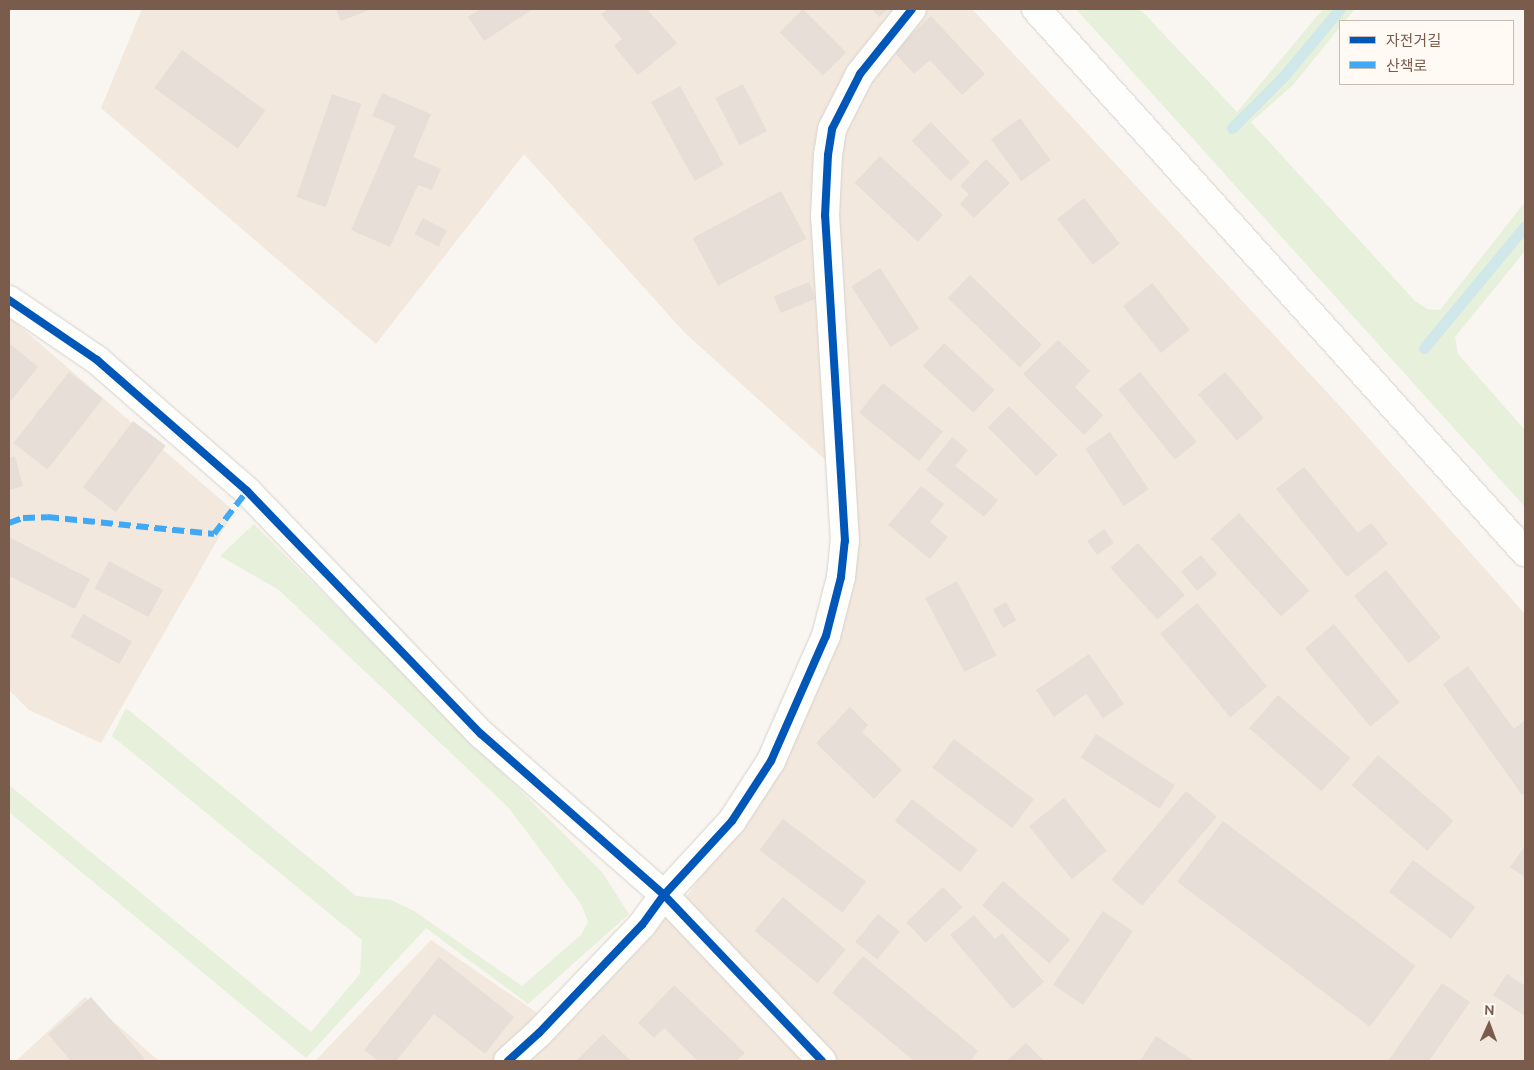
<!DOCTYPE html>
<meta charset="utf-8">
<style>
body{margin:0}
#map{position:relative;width:1534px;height:1070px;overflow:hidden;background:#f9f5f0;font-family:Ubuntu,"Noto Sans KR",sans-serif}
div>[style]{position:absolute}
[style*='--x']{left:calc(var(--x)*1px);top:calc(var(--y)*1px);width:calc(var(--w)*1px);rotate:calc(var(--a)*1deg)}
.residential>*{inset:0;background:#f2e8de}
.green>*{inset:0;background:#e7f0db}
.stream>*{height:11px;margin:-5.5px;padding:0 5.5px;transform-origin:5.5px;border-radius:5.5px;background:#d0e8ea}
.building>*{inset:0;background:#e6ded7;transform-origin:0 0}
.roads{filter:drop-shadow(0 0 1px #d7d1cb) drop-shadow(0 0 1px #d7d1cb)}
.minor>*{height:28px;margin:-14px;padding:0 14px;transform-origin:14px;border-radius:14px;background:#fefefd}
.tertiary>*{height:28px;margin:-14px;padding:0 14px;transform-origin:14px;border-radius:14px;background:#fefefd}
.quiet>*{height:6px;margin-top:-3px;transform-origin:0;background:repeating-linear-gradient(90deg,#3fa9f5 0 12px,transparent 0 18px)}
.cycleway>*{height:8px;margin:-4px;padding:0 4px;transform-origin:4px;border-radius:4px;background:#0057b8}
span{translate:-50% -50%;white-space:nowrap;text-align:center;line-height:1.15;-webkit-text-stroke:4.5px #fffaf3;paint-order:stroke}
.frame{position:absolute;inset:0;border:10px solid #7a5c4d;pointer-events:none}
.legend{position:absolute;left:1339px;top:20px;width:175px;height:65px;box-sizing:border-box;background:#fffaf3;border:1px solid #cabbb1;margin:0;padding:6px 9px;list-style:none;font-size:15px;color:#7a5c4d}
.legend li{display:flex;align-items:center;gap:10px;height:25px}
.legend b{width:25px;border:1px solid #cabbb1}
.north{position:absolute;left:1464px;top:1000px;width:50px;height:50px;-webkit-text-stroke:4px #fffaf3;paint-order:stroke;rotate:2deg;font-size:14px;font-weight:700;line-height:20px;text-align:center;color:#7a5c4d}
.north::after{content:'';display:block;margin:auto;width:18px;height:22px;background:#7a5c4d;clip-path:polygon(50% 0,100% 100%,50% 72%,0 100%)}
</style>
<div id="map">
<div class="residential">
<i style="clip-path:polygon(142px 9px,972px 9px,1348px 415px,1525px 614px,1525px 1061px,315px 1061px,431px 940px,555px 1025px,682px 902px,776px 776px,832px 648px,842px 475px,684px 332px,524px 154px,376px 344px,101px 108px)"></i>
<i style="clip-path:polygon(9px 317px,234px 511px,101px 743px,29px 710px,9px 690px)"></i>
<i style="clip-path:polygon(85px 997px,159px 1061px,16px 1061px)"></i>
</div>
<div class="green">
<i style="clip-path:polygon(1076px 9px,1140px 9px,1237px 112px,1323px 9px,1337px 9px,1280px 77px,1228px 128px,1231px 133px,1286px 81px,1345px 9px,1355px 9px,1345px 21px,1340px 21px,1340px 27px,1293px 85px,1251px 122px,1415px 301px,1427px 309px,1440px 310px,1525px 202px,1525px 223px,1420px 349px,1426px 353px,1525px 232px,1525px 251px,1455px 337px,1458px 354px,1525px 430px,1525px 507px)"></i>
<i style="clip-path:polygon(254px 524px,602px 872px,629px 914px,528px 1004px,426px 928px,306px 1058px,9px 812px,9px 785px,311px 1032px,360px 974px,362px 940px,112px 736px,126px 708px,356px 896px,391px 900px,414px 911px,522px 986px,581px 935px,588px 922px,581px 904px,508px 807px,279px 590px,220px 556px)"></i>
</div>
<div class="stream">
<i style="--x:1232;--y:128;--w:71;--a:-45"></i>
<i style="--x:1282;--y:78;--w:90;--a:-50"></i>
<i style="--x:1424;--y:348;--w:158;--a:-50.4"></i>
</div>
<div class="building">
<i style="clip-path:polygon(336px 9px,372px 9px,341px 21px)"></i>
<i style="clip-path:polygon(480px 9px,533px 9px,484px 41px,468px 17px)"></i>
<i style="clip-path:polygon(608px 9px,647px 9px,677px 43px,638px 75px,614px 46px,622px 39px,601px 14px)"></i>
<i style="left:803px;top:9px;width:61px;height:33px;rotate:45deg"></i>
<i style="clip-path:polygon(872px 9px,888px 9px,879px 17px)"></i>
<i style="clip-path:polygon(931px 16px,985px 74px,962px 95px,930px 60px,914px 74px,893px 51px)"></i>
<i style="left:182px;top:50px;width:103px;height:47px;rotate:36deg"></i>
<i style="left:743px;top:84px;width:53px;height:31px;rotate:63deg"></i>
<i style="left:680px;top:86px;width:90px;height:33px;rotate:61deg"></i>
<i style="clip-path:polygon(382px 93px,431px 114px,413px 157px,441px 169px,432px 190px,418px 185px,390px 247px,351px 230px,396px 126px,372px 116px)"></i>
<i style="left:332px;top:94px;width:31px;height:109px;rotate:19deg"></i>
<i style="left:1020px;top:118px;width:52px;height:36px;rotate:54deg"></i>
<i style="left:931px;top:122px;width:56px;height:27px;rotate:46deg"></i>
<i style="left:880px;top:156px;width:86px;height:37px;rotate:43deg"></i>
<i style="clip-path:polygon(986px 159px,1010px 183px,974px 218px,960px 204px,969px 194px,960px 186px)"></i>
<i style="left:781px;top:191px;width:54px;height:100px;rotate:62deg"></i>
<i style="left:1084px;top:198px;width:58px;height:34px;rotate:52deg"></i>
<i style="left:423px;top:218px;width:27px;height:18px;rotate:28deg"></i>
<i style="left:880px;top:268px;width:72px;height:34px;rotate:57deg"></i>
<i style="left:970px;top:275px;width:100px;height:32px;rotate:44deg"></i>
<i style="left:809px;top:282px;width:18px;height:38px;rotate:68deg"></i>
<i style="left:1152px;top:283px;width:60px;height:37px;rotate:51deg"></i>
<i style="clip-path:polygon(1058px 340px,1090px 371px,1075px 387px,1103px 415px,1084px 435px,1023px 374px)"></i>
<i style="clip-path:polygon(9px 343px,38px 367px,9px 403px)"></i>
<i style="left:944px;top:343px;width:69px;height:31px;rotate:43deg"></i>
<i style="left:69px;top:372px;width:43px;height:90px;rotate:38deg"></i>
<i style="left:1140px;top:372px;width:90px;height:28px;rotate:51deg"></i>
<i style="left:1225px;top:372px;width:60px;height:35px;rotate:50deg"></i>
<i style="left:883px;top:383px;width:77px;height:38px;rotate:39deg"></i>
<i style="left:1009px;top:406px;width:69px;height:30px;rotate:45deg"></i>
<i style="left:133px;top:421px;width:41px;height:83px;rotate:37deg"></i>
<i style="left:1110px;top:432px;width:69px;height:30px;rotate:56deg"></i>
<i style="clip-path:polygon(952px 437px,968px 450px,955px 466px,998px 500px,984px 517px,926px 470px)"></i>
<i style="clip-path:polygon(15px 456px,23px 486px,9px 490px,9px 458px)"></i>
<i style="clip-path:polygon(1304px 467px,1358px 533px,1371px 523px,1388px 544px,1347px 577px,1276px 489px)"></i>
<i style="clip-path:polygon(921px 486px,944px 504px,930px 522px,948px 537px,930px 559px,888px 525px)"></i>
<i style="left:1239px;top:513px;width:105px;height:38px;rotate:48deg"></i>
<i style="left:1104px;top:529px;width:17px;height:21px;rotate:54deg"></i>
<i style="clip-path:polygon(9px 537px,90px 579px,75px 609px,9px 576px)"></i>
<i style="left:1138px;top:543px;width:70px;height:37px;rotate:48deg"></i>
<i style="left:1201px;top:555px;width:25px;height:26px;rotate:50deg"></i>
<i style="left:109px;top:561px;width:61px;height:31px;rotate:28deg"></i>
<i style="left:1386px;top:570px;width:87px;height:41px;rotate:51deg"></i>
<i style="left:957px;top:581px;width:84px;height:36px;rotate:62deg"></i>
<i style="left:1006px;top:602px;width:21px;height:15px;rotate:61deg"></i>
<i style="left:1197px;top:603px;width:109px;height:48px;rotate:50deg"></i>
<i style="left:83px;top:614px;width:56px;height:26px;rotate:29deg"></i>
<i style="left:1334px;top:624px;width:102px;height:38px;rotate:50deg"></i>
<i style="clip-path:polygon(1089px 654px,1124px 704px,1103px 718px,1086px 694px,1054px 717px,1036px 690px)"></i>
<i style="clip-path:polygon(1468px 666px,1514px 729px,1525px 720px,1525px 793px,1522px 795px,1443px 684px)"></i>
<i style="left:1278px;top:695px;width:96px;height:44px;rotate:41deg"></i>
<i style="clip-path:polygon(850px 707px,868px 725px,862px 732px,902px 770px,874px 799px,816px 743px)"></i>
<i style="left:1096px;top:734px;width:94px;height:28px;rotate:33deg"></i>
<i style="left:954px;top:739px;width:100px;height:36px;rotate:37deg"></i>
<i style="left:1378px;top:755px;width:100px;height:40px;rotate:41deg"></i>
<i style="left:1186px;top:791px;width:40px;height:116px;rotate:40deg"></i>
<i style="left:1064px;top:798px;width:68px;height:45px;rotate:51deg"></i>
<i style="left:912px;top:799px;width:83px;height:28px;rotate:38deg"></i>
<i style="left:783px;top:819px;width:104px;height:39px;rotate:37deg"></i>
<i style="left:1223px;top:821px;width:241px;height:76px;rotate:37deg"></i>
<i style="clip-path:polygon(1525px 846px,1525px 877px,1510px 867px)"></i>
<i style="left:1413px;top:860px;width:78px;height:40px;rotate:37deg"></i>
<i style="left:1003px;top:881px;width:89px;height:32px;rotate:41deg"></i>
<i style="left:943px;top:887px;width:28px;height:51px;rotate:46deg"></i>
<i style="left:783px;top:897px;width:82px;height:44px;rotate:40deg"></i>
<i style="left:1103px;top:911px;width:36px;height:89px;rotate:34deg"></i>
<i style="left:878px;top:914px;width:28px;height:36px;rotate:39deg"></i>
<i style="clip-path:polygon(974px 915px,995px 939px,1002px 933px,1044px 982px,1013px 1009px,950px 935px)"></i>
<i style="clip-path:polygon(863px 956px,978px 1051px,970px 1061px,914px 1061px,832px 993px)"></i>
<i style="clip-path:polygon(439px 957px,514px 1017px,485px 1054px,434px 1014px,396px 1061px,378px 1061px,364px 1050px)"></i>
<i style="clip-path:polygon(1507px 974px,1525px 986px,1525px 1016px,1493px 995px)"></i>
<i style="clip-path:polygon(1442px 983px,1470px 1002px,1429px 1061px,1388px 1061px)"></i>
<i style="clip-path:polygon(674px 985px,745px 1053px,736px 1061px,698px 1061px,664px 1028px,654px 1038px,638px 1023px)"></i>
<i style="clip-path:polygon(91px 997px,145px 1059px,143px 1061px,71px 1061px,48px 1034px)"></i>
<i style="clip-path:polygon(603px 1034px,631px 1061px,576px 1061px)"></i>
<i style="clip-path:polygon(1156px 1036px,1194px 1061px,1140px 1061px)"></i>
<i style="clip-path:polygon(1026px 1043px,1044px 1061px,1007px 1061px)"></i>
</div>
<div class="roads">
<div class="minor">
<i style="--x:9;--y:300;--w:107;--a:34.3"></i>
<i style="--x:97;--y:360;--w:199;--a:41.1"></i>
<i style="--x:247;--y:491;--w:337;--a:46.1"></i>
<i style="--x:481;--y:734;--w:244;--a:41.3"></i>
<i style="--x:664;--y:895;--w:229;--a:46.4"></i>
<i style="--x:508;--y:1061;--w:42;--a:-42.1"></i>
<i style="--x:539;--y:1033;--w:149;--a:-46.4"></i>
<i style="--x:642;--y:925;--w:37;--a:-54"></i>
<i style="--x:664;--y:895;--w:100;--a:-47.4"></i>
<i style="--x:732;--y:821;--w:72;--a:-57"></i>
<i style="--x:771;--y:761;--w:137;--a:-66.3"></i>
<i style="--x:826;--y:636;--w:61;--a:-75.7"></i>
<i style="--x:841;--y:577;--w:36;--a:-84"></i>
<i style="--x:845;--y:541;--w:326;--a:-93.5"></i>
<i style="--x:825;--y:216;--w:61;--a:-87.2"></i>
<i style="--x:828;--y:155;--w:26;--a:-81"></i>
<i style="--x:832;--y:129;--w:62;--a:-63"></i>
<i style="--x:860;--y:74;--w:83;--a:-51.3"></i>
</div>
<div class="tertiary">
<i style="--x:1036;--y:9;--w:731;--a:48"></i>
</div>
</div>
<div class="quiet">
<i style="--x:9;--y:523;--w:15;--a:-20"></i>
<i style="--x:23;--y:518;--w:24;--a:-2"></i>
<i style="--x:47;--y:517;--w:168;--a:5.8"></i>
<i style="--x:214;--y:534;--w:54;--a:-52.5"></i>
</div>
<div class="cycleway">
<i style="--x:9;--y:300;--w:107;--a:34.3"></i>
<i style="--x:97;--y:360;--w:199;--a:41.1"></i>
<i style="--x:247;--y:491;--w:337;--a:46.1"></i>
<i style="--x:481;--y:734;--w:244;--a:41.3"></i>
<i style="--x:664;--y:895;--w:229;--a:46.4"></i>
<i style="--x:508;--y:1061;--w:42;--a:-42.1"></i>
<i style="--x:539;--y:1033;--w:149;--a:-46.4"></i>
<i style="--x:642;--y:925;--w:37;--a:-54"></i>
<i style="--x:664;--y:895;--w:100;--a:-47.4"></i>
<i style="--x:732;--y:821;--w:72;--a:-57"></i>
<i style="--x:771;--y:761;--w:137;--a:-66.3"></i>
<i style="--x:826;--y:636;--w:61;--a:-75.7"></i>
<i style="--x:841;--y:577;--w:36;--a:-84"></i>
<i style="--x:845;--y:541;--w:326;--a:-93.5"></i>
<i style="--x:825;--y:216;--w:61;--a:-87.2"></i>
<i style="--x:828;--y:155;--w:26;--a:-81"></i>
<i style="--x:832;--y:129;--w:62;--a:-63"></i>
<i style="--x:860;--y:74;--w:83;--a:-51.3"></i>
</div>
<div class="frame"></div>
<ul class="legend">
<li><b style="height:6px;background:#0057b8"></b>자전거길</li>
<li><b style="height:6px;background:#3fa9f5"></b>산책로</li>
</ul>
<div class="north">N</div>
</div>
